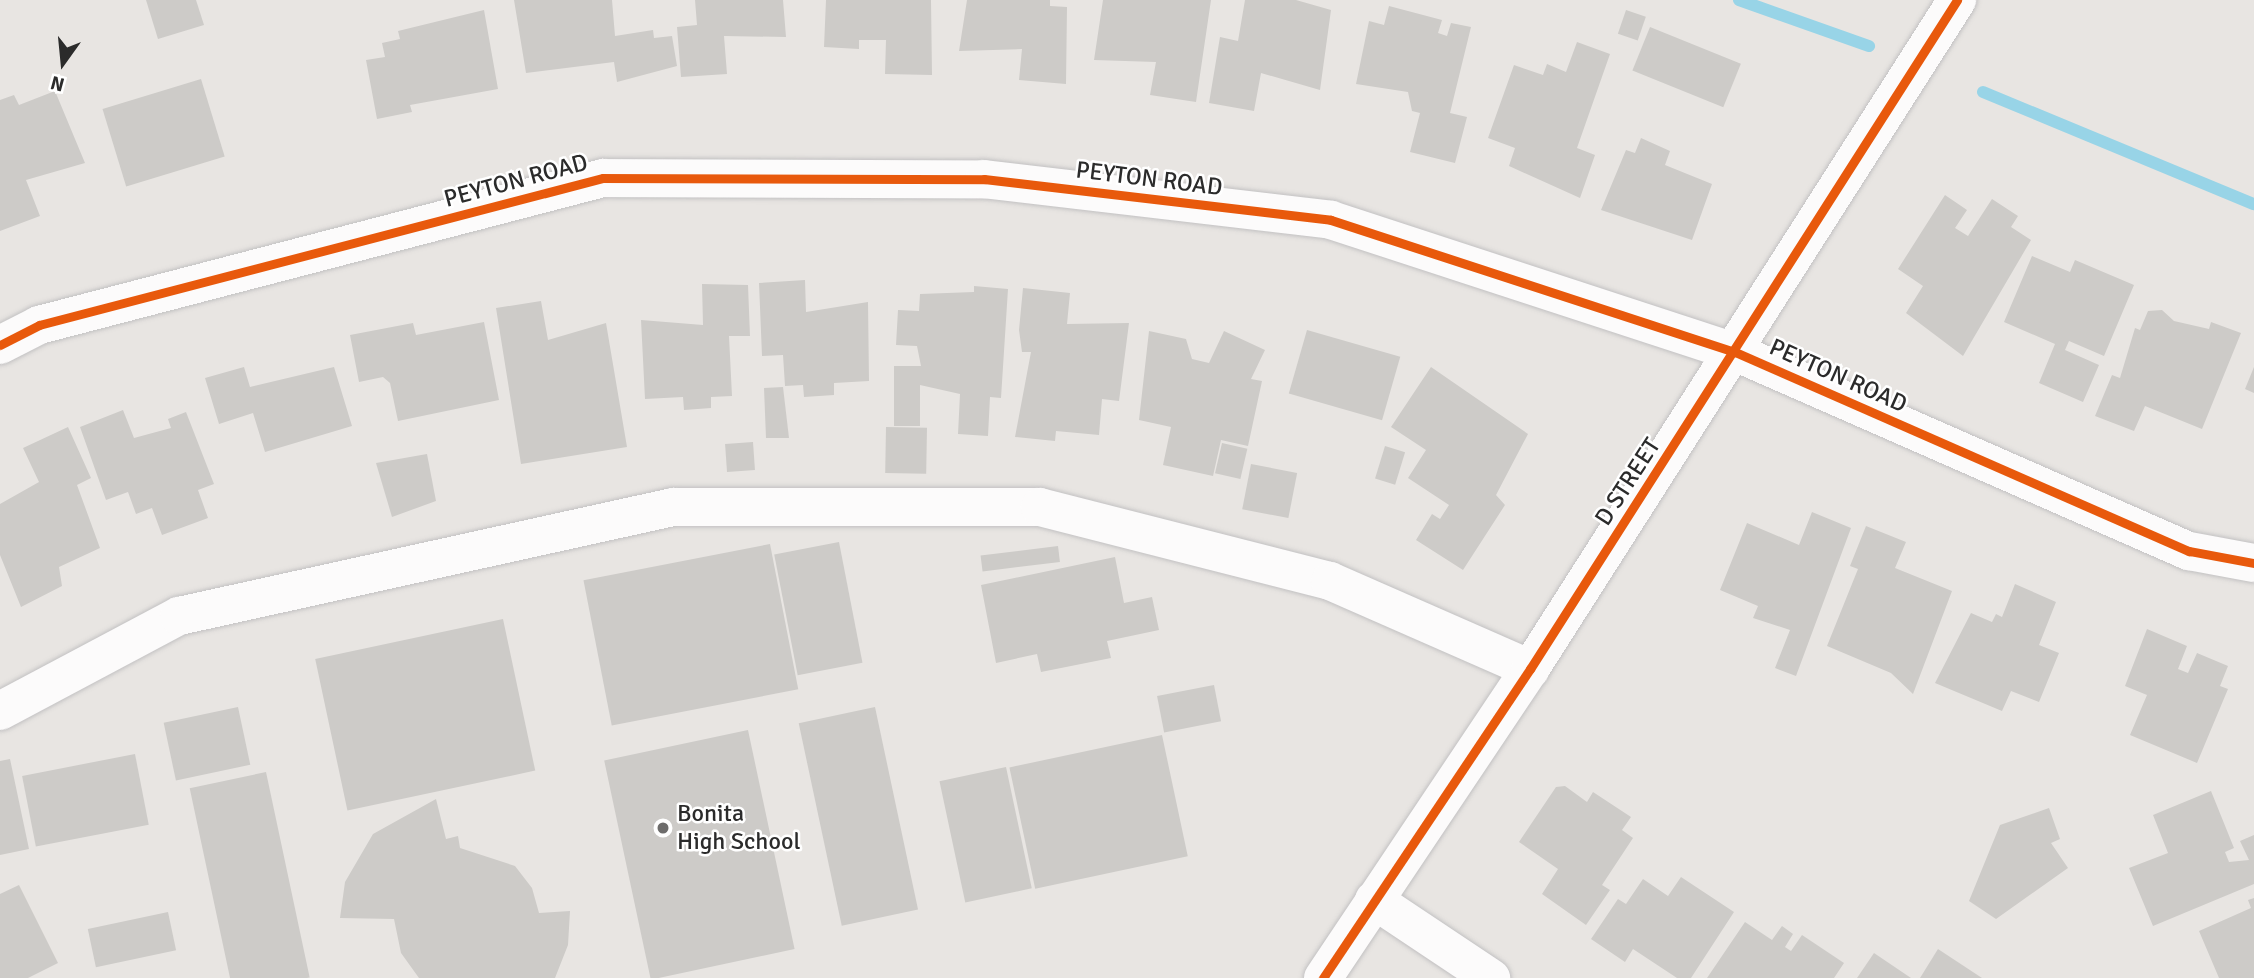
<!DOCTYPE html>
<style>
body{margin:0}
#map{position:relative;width:2254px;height:978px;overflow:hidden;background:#e8e5e2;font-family:Signika,sans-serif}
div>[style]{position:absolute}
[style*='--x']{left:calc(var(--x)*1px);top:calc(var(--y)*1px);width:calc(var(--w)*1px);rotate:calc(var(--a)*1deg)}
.stream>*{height:12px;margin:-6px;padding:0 6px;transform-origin:6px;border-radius:6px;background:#98d4e7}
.building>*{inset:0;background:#cdcbc8;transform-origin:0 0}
.roads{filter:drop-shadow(0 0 2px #c2c1c2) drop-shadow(0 0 2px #c2c1c2)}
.minor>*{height:38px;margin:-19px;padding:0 19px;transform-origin:19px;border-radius:19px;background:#fcfbfb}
.cycleway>*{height:9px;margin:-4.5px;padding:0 4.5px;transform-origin:4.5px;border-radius:4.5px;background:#e8590c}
.dots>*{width:19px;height:19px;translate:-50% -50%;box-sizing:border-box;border:4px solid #fff;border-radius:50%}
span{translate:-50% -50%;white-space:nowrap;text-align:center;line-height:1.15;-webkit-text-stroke:5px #fff;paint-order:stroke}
.street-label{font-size:24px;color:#2b2b2b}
.poi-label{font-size:24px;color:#2b2b2b}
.left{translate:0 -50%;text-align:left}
.north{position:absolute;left:28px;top:28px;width:70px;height:70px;-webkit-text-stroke:5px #fff;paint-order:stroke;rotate:195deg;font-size:19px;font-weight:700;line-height:28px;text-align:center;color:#2b2b2b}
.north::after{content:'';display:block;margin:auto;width:24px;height:32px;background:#2b2b2b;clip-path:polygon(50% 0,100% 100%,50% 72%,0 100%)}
</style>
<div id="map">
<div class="stream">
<i style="--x:1739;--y:0;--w:138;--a:19.5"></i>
<i style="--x:1983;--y:92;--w:293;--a:22.5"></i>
</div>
<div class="building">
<i style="clip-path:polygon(146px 0,196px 0,204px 25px,158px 39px)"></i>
<i style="clip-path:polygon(514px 0,612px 0,615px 36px,653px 30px,654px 38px,672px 36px,677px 66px,617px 82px,614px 62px,526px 73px)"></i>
<i style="clip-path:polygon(695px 0,783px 0,786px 37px,724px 36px,727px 74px,681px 77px,677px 27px,697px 25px)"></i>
<i style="clip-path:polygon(826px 0,931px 0,932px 75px,885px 74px,886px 40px,859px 40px,859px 49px,824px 47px)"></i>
<i style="clip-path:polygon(967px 0,1050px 0,1050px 6px,1067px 7px,1066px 84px,1019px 80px,1022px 49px,959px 51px)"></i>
<i style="clip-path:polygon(1103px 0,1211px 0,1196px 102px,1150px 95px,1156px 62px,1094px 60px)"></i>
<i style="clip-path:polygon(1245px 0,1296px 0,1331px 10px,1320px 90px,1261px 73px,1254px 111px,1209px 103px,1220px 37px,1238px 41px)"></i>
<i style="clip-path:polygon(1389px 6px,1442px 20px,1438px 33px,1447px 36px,1451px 23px,1471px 27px,1450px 113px,1467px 117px,1455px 163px,1410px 152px,1420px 113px,1412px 111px,1408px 92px,1356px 84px,1369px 21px,1384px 25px)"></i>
<i style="clip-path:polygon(484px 10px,498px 89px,410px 105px,412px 112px,377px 119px,366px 60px,385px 57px,382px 43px,400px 39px,398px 31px)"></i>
<i style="left:1626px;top:10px;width:21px;height:25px;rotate:19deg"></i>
<i style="left:1650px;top:27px;width:98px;height:47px;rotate:22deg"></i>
<i style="clip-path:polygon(1577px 42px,1610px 54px,1577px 148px,1595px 155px,1580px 198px,1509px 166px,1515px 148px,1488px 138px,1514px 65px,1543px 75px,1547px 64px,1566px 72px)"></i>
<i style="left:201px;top:79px;width:81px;height:103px;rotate:73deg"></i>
<i style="clip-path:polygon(55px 91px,85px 163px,26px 180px,40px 216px,0 231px,0 100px,14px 95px,19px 105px)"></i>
<i style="clip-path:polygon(1641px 138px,1670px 151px,1665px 165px,1712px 184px,1692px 240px,1601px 210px,1626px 150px,1635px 153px)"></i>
<i style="clip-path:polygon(1945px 195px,1967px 210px,1955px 228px,1968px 236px,1992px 199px,2018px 216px,2011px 227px,2031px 240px,1963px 356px,1906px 313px,1923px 286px,1898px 269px)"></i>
<i style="clip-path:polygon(2032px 256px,2070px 272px,2075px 260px,2134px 285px,2104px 356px,2069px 341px,2065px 350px,2099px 365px,2083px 402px,2039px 383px,2055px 344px,2004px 322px)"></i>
<i style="clip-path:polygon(805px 280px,806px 312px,868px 302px,869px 381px,834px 383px,834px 395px,804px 397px,803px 385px,785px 386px,783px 355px,762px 356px,759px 283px)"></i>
<i style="clip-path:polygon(702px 284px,748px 285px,750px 336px,729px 336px,732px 396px,711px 397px,711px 408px,684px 410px,683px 397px,645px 399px,641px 320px,703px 325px)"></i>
<i style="clip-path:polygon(974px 286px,1008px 289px,1001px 398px,990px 397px,988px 436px,958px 434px,960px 394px,920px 385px,920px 426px,894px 426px,894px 366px,921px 366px,917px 346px,896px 345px,898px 310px,919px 311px,920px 294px,974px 292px)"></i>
<i style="clip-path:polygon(1023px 288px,1070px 293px,1067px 324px,1129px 323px,1119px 401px,1102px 399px,1099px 435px,1056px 431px,1055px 441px,1015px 437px,1031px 352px,1022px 352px,1019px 330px)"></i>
<i style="clip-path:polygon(541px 301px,548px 340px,606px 323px,627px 447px,521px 464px,496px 308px)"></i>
<i style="clip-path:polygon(2162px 310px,2174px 321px,2209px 329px,2211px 322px,2241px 333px,2202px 429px,2145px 406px,2134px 431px,2095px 416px,2112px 375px,2120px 378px,2135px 328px,2140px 330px,2148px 311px)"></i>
<i style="clip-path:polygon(484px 322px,499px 400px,398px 421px,390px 383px,383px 377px,359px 382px,350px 335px,413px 323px,416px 335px)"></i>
<i style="left:1307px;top:330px;width:97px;height:66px;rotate:16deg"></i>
<i style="clip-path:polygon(1149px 331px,1186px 339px,1192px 359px,1209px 363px,1224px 331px,1265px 350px,1251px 379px,1262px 381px,1248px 446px,1221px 440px,1213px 476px,1163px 465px,1171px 427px,1139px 420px)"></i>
<i style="clip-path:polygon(244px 367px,250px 387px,334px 367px,352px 426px,265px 452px,253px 413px,219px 424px,205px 378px)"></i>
<i style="clip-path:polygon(1431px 367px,1528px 434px,1496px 495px,1505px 505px,1463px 570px,1416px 540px,1432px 514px,1440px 519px,1449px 505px,1408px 478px,1426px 450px,1391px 427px)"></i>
<i style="clip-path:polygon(2254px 367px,2254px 393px,2245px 389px)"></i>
<i style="clip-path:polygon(783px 387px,789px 438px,766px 438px,764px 388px)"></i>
<i style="clip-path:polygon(123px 410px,134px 438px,171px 428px,168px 419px,186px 412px,214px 484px,198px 490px,208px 518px,162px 535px,152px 508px,136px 514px,128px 492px,106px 500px,80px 427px)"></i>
<i style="clip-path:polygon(68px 427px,91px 478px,77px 485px,100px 548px,59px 567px,62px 586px,21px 607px,0 555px,0 504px,39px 482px,23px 448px)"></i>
<i style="left:886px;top:427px;width:41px;height:46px;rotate:1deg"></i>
<i style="left:753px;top:442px;width:28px;height:28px;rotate:86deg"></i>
<i style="left:1222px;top:443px;width:26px;height:31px;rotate:13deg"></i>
<i style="left:1385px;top:446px;width:21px;height:34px;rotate:17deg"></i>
<i style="clip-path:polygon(427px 454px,436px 501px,392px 517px,376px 463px)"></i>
<i style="left:1251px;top:464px;width:47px;height:46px;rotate:11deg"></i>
<i style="clip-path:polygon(1812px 512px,1851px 528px,1796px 676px,1775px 668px,1790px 630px,1753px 618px,1758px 606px,1720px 590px,1747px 523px,1799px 545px)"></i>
<i style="clip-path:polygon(1866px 526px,1906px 542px,1895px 568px,1952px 591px,1913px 694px,1891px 673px,1827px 646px,1858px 569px,1850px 566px)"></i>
<i style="left:839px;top:542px;width:123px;height:66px;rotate:79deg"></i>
<i style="left:770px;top:544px;width:148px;height:190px;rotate:79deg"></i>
<i style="left:1058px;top:546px;width:16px;height:78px;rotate:83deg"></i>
<i style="clip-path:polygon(1115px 557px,1124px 603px,1152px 597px,1159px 630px,1107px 641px,1111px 658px,1041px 672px,1037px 654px,996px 663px,981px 585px)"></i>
<i style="clip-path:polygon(2015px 584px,2056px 602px,2039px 645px,2059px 653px,2039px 702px,2011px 691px,2002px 711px,1935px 683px,1971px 613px,1992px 622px,1996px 614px,2002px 617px)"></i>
<i style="left:503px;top:619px;width:155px;height:192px;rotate:78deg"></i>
<i style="clip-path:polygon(2147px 629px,2187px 646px,2178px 669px,2188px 673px,2197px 653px,2228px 666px,2220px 686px,2228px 689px,2197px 763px,2130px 735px,2147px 695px,2125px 686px)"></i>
<i style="left:1214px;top:685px;width:37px;height:58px;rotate:79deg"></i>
<i style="left:238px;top:707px;width:59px;height:76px;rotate:78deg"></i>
<i style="left:875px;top:707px;width:207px;height:78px;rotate:78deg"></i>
<i style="left:748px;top:730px;width:224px;height:147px;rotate:78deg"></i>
<i style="left:1162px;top:735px;width:124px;height:156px;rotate:78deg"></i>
<i style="left:135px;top:754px;width:72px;height:115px;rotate:79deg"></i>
<i style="clip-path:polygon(10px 759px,29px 849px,0 855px,0 761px)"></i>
<i style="left:1006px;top:767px;width:124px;height:68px;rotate:78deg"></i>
<i style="left:266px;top:772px;width:210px;height:78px;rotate:78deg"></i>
<i style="clip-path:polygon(1565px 786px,1587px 802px,1593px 792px,1631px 817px,1622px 830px,1633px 838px,1602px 885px,1610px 890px,1586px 925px,1542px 894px,1558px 869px,1519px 842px,1556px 787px)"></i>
<i style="clip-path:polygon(2211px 791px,2234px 848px,2225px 852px,2229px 862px,2249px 860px,2240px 841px,2254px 835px,2254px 884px,2153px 926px,2129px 868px,2168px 853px,2153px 815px)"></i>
<i style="clip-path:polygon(436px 799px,446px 839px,458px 836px,460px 848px,515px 866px,532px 888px,539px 913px,570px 911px,568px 945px,555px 978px,419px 978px,401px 953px,394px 919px,340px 918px,345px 882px,373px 834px)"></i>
<i style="clip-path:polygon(2049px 808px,2060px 839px,2051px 843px,2068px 868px,1996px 919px,1969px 901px,2000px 825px)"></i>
<i style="clip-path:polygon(1681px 877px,1734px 912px,1691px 978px,1677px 978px,1633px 949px,1625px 962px,1591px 939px,1618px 899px,1626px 904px,1643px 879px,1668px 896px)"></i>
<i style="clip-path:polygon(19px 885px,58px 963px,28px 978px,0 978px,0 894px)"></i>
<i style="clip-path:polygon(2254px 898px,2254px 978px,2219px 978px,2199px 931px,2251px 908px,2248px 900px)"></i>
<i style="left:168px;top:912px;width:39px;height:82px;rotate:78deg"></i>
<i style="clip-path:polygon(1745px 922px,1772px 940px,1782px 926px,1793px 934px,1785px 947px,1791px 951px,1802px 935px,1844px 963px,1834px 978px,1707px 978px)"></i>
<i style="clip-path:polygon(1938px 949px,1982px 978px,1920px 978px)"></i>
<i style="clip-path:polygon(1874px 953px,1911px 978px,1857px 978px)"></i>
</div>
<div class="roads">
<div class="minor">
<i style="--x:0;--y:345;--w:44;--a:-27.1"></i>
<i style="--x:39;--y:325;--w:583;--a:-14.61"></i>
<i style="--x:603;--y:178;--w:381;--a:0.2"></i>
<i style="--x:984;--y:179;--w:349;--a:6.7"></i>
<i style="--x:1331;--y:220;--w:425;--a:18.1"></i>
<i style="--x:1735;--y:352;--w:496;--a:23.7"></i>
<i style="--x:2189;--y:551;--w:66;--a:10.5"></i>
<i style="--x:0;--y:711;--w:203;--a:-28"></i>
<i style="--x:179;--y:616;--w:506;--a:-12.44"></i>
<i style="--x:673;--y:507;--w:367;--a:0"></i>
<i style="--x:1040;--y:507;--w:299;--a:14.3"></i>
<i style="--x:1330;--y:581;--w:219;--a:23.7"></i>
<i style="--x:1374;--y:900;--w:141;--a:33.7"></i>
<i style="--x:1323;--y:978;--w:372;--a:-56.2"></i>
<i style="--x:1530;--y:669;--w:794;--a:-57.45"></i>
</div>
</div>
<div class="cycleway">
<i style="--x:0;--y:345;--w:44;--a:-27.1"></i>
<i style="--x:39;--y:325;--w:583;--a:-14.61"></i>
<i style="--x:603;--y:178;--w:381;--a:0.2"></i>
<i style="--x:984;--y:179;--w:349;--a:6.7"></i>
<i style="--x:1331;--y:220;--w:425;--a:18.1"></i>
<i style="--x:1735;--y:352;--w:496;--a:23.7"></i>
<i style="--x:2189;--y:551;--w:66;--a:10.5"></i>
<i style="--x:1323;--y:978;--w:372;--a:-56.2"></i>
<i style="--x:1530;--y:669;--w:794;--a:-57.45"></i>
</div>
<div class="dots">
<i style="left:663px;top:828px;background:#6d6c6b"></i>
</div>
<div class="street-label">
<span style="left:1149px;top:179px;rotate:7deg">PEYTON ROAD</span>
<span style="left:516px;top:181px;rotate:-15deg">PEYTON ROAD</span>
<span style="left:1838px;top:376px;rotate:24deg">PEYTON ROAD</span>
<span style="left:1628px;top:482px;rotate:-57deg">D STREET</span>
</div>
<div class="poi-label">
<span class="left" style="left:677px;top:828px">Bonita<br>High School</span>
</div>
<div class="north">N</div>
</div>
